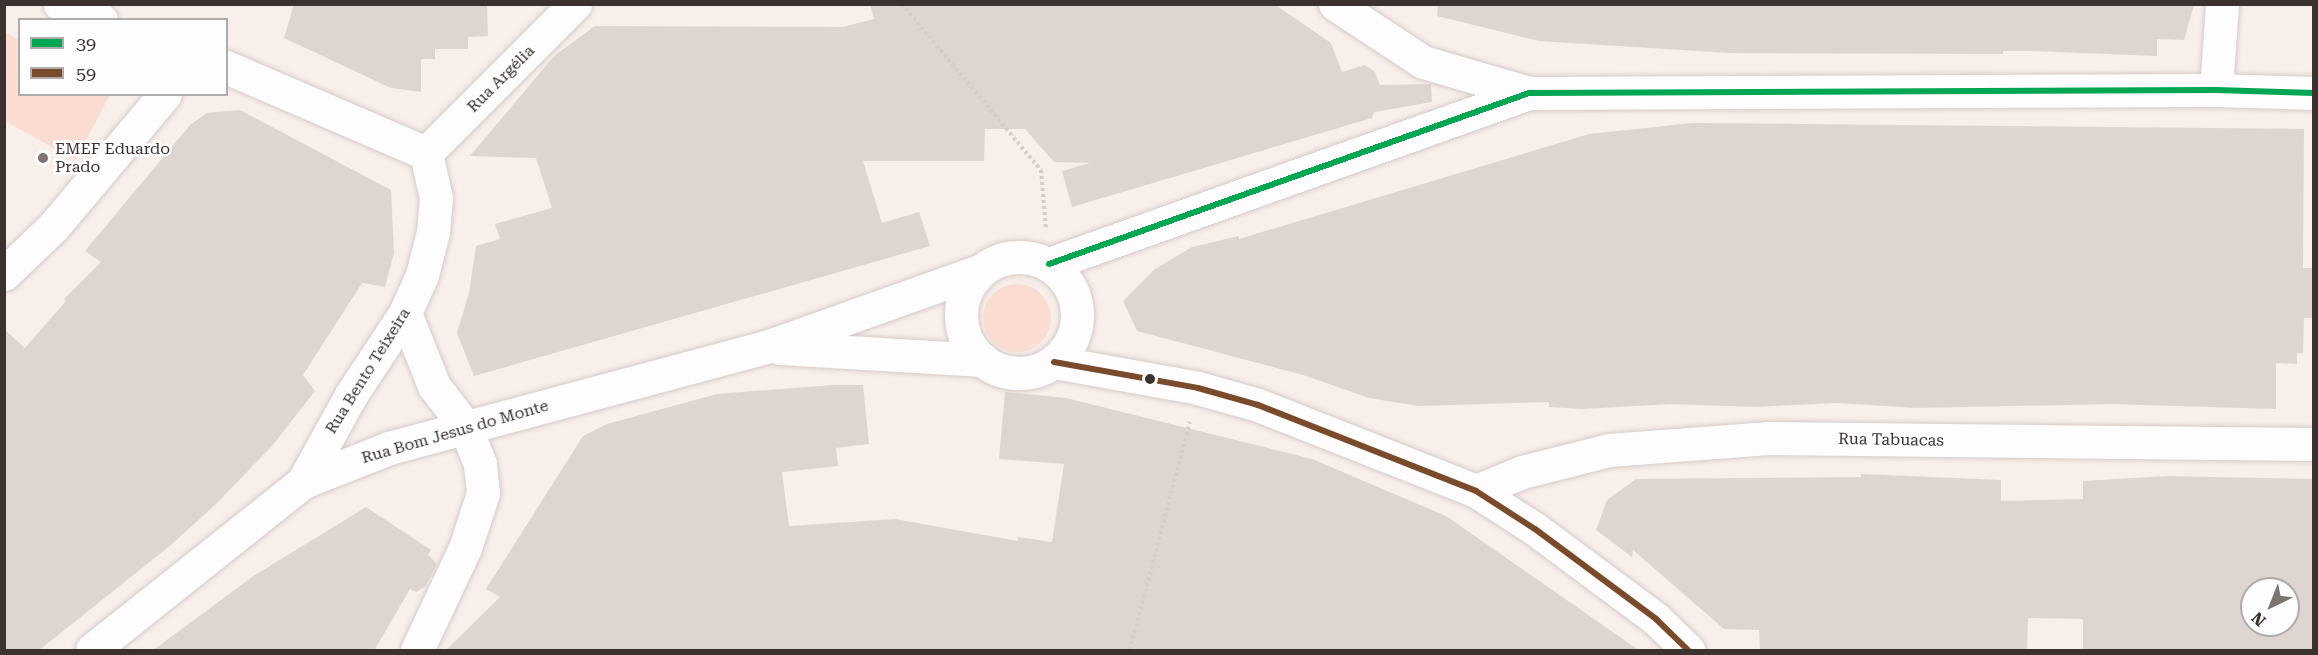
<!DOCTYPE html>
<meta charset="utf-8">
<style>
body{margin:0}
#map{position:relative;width:2318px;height:655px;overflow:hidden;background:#f8eeea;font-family:"Roboto Serif",serif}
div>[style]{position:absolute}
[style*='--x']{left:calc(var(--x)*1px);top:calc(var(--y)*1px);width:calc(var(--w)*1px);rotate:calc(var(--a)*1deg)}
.green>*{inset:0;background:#fbdcd2}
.round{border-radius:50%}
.building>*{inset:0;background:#ded5d1}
.path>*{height:4px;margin-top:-2px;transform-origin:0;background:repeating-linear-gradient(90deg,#d2cecc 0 3px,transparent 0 6px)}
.roads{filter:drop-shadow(0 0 2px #d4cbc7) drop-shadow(0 0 2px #d4cbc7)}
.street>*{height:33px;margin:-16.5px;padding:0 16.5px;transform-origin:16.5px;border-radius:16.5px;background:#fefcfc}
.street>.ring{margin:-16.5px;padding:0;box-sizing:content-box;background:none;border:33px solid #fefcfc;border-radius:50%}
.bus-1>*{height:6px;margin:-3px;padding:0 3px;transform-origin:3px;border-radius:3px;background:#00a651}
.bus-2>*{height:6px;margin:-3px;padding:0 3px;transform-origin:3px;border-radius:3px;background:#7a4b2a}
.dots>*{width:16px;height:16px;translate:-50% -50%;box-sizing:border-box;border:3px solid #fdfdfd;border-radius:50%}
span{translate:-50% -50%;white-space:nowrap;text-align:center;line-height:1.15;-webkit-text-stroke:5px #fdfdfd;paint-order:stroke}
.street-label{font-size:16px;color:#3b312e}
.poi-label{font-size:16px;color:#3b312e}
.left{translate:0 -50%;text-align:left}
.frame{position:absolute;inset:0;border:6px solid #3b312e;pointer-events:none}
.legend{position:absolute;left:18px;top:18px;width:210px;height:78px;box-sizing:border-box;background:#fdfdfd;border:2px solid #afabaa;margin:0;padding:8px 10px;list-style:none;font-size:18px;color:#3b312e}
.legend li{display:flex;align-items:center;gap:12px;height:30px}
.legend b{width:30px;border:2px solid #afabaa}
.north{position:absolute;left:2240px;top:577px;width:60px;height:60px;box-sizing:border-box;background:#fdfdfd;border:2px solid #afabaa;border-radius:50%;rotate:223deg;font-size:16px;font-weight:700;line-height:24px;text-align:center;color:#3b312e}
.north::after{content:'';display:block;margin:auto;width:21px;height:27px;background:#7d7370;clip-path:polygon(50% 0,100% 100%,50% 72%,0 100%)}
</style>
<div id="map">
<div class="green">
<i style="clip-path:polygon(4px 32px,19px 40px,20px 94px,110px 95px,75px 160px,5px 121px)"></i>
<i class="round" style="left:983px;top:284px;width:68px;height:68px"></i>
</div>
<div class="building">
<i style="clip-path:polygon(294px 4px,487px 4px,488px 36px,468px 37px,468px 49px,435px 49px,435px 59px,421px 59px,421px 92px,391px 88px,284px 38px)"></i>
<i style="clip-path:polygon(870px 4px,1274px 4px,1331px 43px,1342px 72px,1365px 65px,1375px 72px,1380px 85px,1431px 84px,1432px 102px,1374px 112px,1372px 118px,1072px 207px,1062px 171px,1090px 163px,1054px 162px,1025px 129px,985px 129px,984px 161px,863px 161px,882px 223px,919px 212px,930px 246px,474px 376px,457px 333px,469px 293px,476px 246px,500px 239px,495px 224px,552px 208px,536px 158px,470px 156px,554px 56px,595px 26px,843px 27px,874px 19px)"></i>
<i style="clip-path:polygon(1438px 4px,2182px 4px,2194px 5px,2184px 40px,2157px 39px,2157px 56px,2030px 51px,2003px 51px,2003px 54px,1729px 53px,1539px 41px,1437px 16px)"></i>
<i style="clip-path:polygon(240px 110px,391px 190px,394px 253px,385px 287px,362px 283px,303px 375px,315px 391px,272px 446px,217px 503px,171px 545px,38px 651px,4px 651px,4px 329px,25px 348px,66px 301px,64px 299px,101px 262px,85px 251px,190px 125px,207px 113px)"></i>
<i style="clip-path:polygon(1692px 123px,2304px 129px,2303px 268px,2313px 268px,2313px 318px,2304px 318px,2303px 353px,2297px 353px,2297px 364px,2276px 363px,2276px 409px,2111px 404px,1917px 408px,1837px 403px,1754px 407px,1671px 404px,1583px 409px,1549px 407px,1549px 402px,1418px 406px,1369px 398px,1303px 375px,1137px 331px,1123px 301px,1155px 269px,1192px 247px,1239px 236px,1239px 239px,1589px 134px)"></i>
<i style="clip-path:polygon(833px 385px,863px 385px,869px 444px,836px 448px,838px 466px,782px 472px,789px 526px,895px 519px,1018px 541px,1018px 537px,1052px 542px,1064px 464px,999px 459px,1005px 392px,1066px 398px,1312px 459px,1446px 516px,1640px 651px,445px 651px,500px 597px,486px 589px,583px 436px,607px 424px,717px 394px)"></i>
<i style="clip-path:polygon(evenodd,1861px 474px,2001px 480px,2001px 501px,2083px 499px,2083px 481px,2167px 476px,2313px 479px,2313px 651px,2083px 651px,2083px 619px,2028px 618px,2027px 651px,1760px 651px,1759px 630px,1724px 629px,1633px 550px,1632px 557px,1596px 530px,1607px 500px,1636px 479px,1861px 477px,1861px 474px,2252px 589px,2288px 589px,2288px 625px,2252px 625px,2252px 589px)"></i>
<i style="clip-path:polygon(366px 507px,431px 550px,428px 555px,437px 564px,426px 586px,416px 592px,410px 589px,374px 651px,152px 651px,252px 577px)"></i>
</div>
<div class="path">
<i style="--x:902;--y:4;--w:217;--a:50.1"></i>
<i style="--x:1041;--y:170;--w:59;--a:85.2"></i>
<i style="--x:1130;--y:650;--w:236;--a:-75.3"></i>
</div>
<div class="roads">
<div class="street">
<i style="--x:60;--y:4;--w:44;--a:21.3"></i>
<i style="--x:1335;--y:4;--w:105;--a:33.4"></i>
<i style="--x:1423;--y:62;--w:110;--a:16.3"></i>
<i style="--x:226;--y:67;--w:218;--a:23.3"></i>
<i style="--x:426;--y:153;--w:46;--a:77.5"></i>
<i style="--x:436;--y:198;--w:34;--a:95"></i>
<i style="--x:433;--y:232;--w:44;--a:104.3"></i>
<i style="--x:422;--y:275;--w:42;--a:114.1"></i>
<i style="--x:405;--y:313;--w:98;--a:123.4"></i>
<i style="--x:351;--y:395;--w:99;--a:118.9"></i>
<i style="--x:2216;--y:90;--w:86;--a:-86"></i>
<i style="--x:426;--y:153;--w:211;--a:-45"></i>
<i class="ring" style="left:961px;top:257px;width:83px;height:83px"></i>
<i style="--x:1049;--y:264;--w:510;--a:-19.61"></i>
<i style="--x:1529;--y:93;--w:687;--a:-0.25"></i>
<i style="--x:2216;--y:90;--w:98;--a:1.8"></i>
<i style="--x:4;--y:274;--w:69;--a:-43.8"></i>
<i style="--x:54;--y:226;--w:172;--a:-49.9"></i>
<i style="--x:405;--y:313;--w:79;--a:68.3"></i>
<i style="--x:434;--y:386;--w:51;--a:52.2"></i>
<i style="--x:465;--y:426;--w:41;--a:68.5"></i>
<i style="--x:480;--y:464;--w:29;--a:84"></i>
<i style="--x:483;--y:493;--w:58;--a:108.1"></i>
<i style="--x:465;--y:548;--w:113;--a:115.2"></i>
<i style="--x:780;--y:348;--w:203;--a:3.4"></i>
<i style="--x:1054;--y:362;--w:146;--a:10.2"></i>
<i style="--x:1198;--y:388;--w:62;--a:15.8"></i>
<i style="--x:1258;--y:405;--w:234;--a:21.5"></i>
<i style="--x:1476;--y:491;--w:70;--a:32.8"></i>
<i style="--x:1535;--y:529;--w:151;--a:36.6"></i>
<i style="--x:1656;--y:619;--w:45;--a:44.1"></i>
<i style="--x:1476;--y:491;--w:50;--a:-22.4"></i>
<i style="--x:1522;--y:472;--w:90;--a:-14.2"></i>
<i style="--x:1609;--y:450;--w:160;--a:-4.3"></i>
<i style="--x:1769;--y:438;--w:545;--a:0.63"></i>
<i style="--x:92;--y:650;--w:270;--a:-38.5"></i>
<i style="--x:303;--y:482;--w:92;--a:-21.6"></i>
<i style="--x:389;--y:448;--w:390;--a:-15"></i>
<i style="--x:766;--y:347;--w:227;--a:-19.6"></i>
</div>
</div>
<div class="bus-1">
<i style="--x:1049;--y:264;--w:510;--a:-19.61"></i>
<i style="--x:1529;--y:93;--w:687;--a:-0.25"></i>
<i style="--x:2216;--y:90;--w:98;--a:1.8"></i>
</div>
<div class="bus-2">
<i style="--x:1054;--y:362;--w:146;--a:10.2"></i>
<i style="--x:1198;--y:388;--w:62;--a:15.8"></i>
<i style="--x:1258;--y:405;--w:234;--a:21.5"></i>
<i style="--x:1476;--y:491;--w:70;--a:32.8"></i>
<i style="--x:1535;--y:529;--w:151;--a:36.6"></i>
<i style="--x:1656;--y:619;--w:45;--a:44.1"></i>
</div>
<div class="dots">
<i style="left:43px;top:158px;background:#7d7370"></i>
<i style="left:1150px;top:379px;background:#3b312e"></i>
</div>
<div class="street-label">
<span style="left:501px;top:79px;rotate:-45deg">Rua Argélia</span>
<span style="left:368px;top:371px;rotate:-58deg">Rua Bento Teixeira</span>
<span style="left:455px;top:432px;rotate:-16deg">Rua Bom Jesus do Monte</span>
<span style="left:1891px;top:440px;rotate:1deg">Rua Tabuacas</span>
</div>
<div class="poi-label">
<span class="left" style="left:55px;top:158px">EMEF Eduardo<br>Prado</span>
</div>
<div class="frame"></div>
<ul class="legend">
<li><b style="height:8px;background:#00a651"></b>39</li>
<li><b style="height:8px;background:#7a4b2a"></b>59</li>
</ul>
<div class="north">N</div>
</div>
